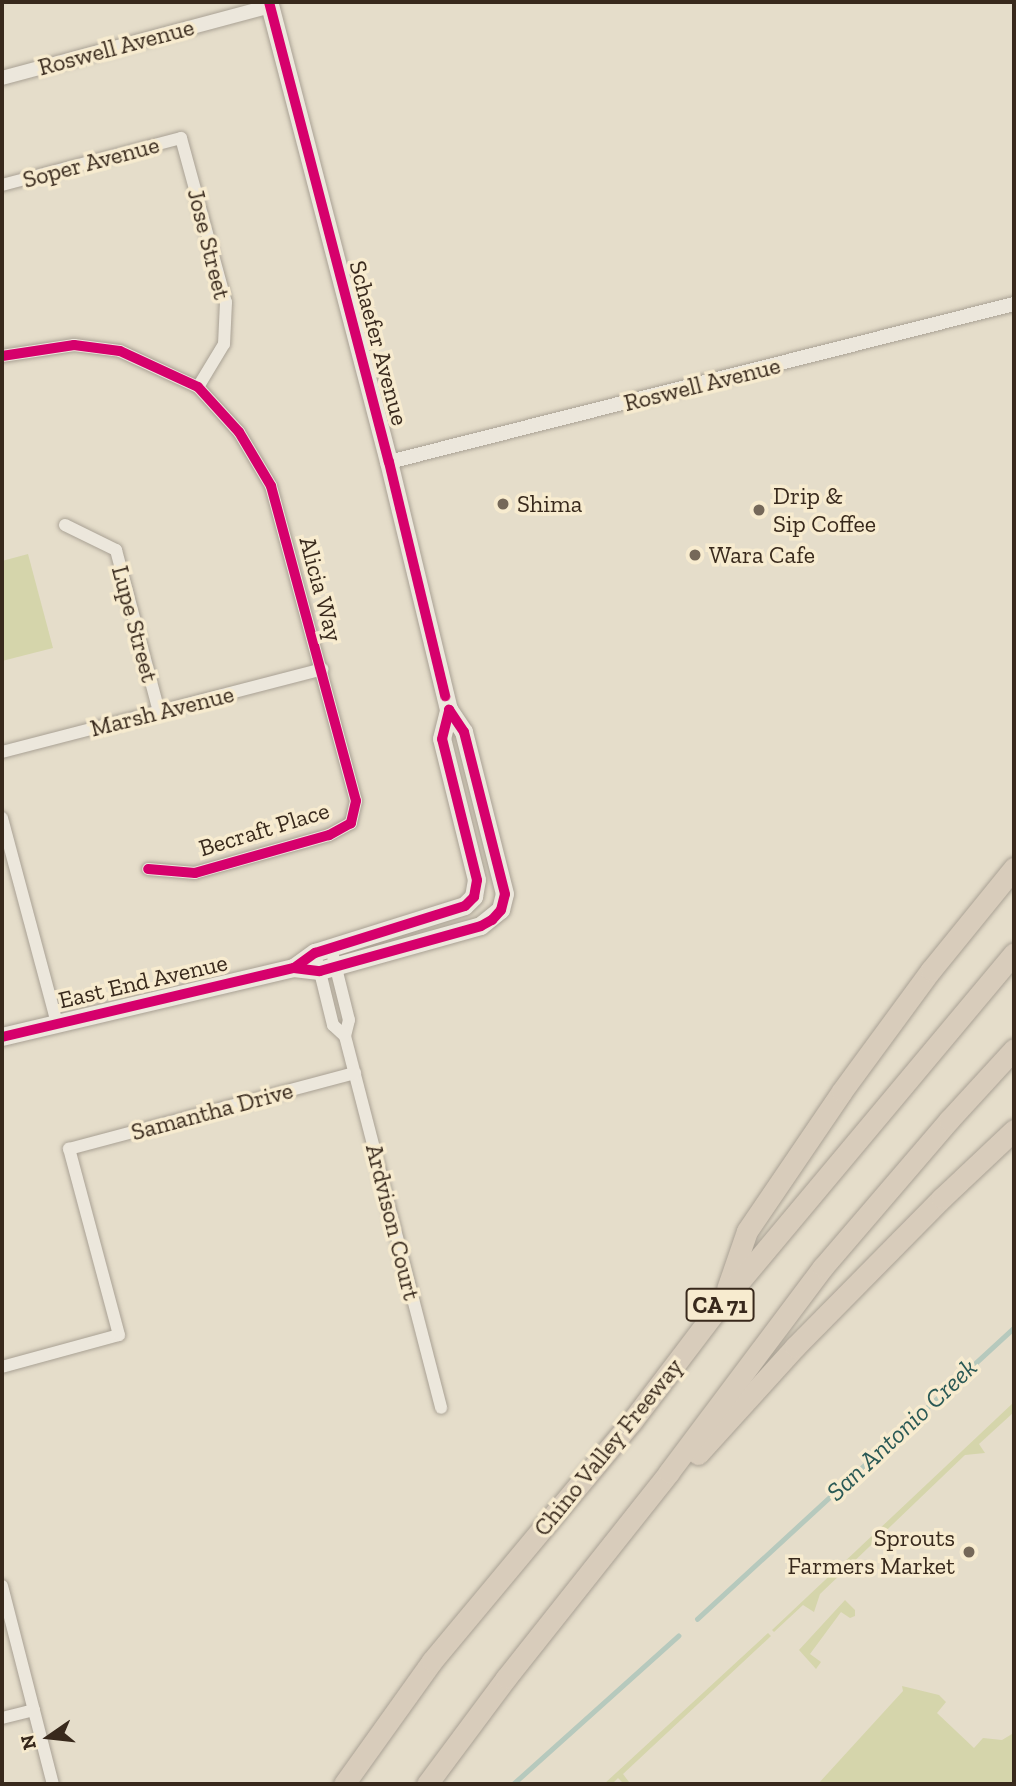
<!DOCTYPE html>
<style>
body{margin:0}
#map{position:relative;width:1016px;height:1786px;overflow:hidden;background:#e5ddca;font-family:"Zilla Slab",serif}
div>[style]{position:absolute}
[style*='--x']{left:calc(var(--x)*1px);top:calc(var(--y)*1px);width:calc(var(--w)*1px);rotate:calc(var(--a)*1deg)}
.green>*{inset:0;background:#d5d5ab}
.stream>*{height:4.5px;margin:-2.25px;padding:0 2.25px;transform-origin:2.25px;border-radius:2.25px;background:#b6c9bd}
.roads{filter:drop-shadow(0 0 2px #a9a194) drop-shadow(0 0 2px #a9a194)}
.minor>*{height:12px;margin:-6px;padding:0 6px;transform-origin:6px;border-radius:6px;background:#ece7dc}
.tertiary>*{height:14px;margin:-7px;padding:0 7px;transform-origin:7px;border-radius:7px;background:#ece7dc}
.secondary>*{height:18px;margin:-9px;padding:0 9px;transform-origin:9px;border-radius:9px;background:#ece7dc}
.motorway>*{height:21px;margin:-10.5px;padding:0 10.5px;transform-origin:10.5px;border-radius:10.5px;background:#d8ccbb}
.cycleway>*{height:10px;margin:-5px;padding:0 5px;transform-origin:5px;border-radius:5px;background:#d6006c}
.dots>*{width:19px;height:19px;translate:-50% -50%;box-sizing:border-box;border:4px solid #f7ebcf;border-radius:50%}
span{translate:-50% -50%;white-space:nowrap;text-align:center;line-height:1.15;-webkit-text-stroke:7px #f7ebcf;paint-order:stroke}
.shield-label span{padding:2px 5px;background:#f7ebcf;border:2px solid;border-radius:5px;-webkit-text-stroke-width:0}
.shield-label{font-size:23px;color:#38291c;font-weight:700}
.street-label{font-size:24px;color:#38291c}
.poi-label{font-size:24px;color:#38291c}
.left{translate:0 -50%;text-align:left}
.right{translate:-100% -50%;text-align:right}
.water-label{font-size:26px;color:#2a5955;font-style:italic}
.frame{position:absolute;inset:0;border:4px solid #38291c;pointer-events:none}
.north{position:absolute;left:14px;top:1702px;width:70px;height:70px;-webkit-text-stroke:5px #f7ebcf;paint-order:stroke;rotate:256deg;font-size:19px;font-weight:700;line-height:28px;text-align:center;color:#38291c}
.north::after{content:'';display:block;margin:auto;width:24px;height:32px;background:#38291c;clip-path:polygon(50% 0,100% 100%,50% 72%,0 100%)}
</style>
<div id="map">
<div class="green">
<i style="clip-path:polygon(28px 554px,53px 648px,2px 661px,2px 561px)"></i>
<i style="clip-path:polygon(1014px 1402px,1014px 1412px,979px 1444px,985px 1453px,965px 1455px,820px 1594px,814px 1612px,803px 1605px,774px 1632px,772px 1630px)"></i>
<i style="clip-path:polygon(845px 1600px,855px 1610px,855px 1616px,850px 1618px,841px 1612px,810px 1654px,821px 1662px,816px 1669px,799px 1650px)"></i>
<i style="clip-path:polygon(768px 1633px,771px 1636px,623px 1774px,629px 1782px,624px 1784px,618px 1778px,612px 1784px,604px 1784px)"></i>
<i style="clip-path:polygon(902px 1686px,939px 1695px,946px 1702px,937px 1713px,974px 1748px,983px 1738px,1002px 1740px,1012px 1734px,1014px 1784px,818px 1784px,903px 1691px)"></i>
</div>
<div class="stream">
<i style="--x:697;--y:1619;--w:431;--a:-42.6"></i>
<i style="--x:513;--y:1784;--w:222;--a:-41.9"></i>
</div>
<div class="roads">
<div class="minor">
<i style="--x:2;--y:185;--w:185;--a:-14.7"></i>
<i style="--x:181;--y:138;--w:170;--a:74.7"></i>
<i style="--x:226;--y:302;--w:42;--a:92.7"></i>
<i style="--x:224;--y:344;--w:50;--a:121.2"></i>
<i style="--x:2;--y:356;--w:73;--a:-8.7"></i>
<i style="--x:74;--y:345;--w:46;--a:7.4"></i>
<i style="--x:120;--y:351;--w:86;--a:24.8"></i>
<i style="--x:198;--y:387;--w:61;--a:47.7"></i>
<i style="--x:239;--y:432;--w:63;--a:59.3"></i>
<i style="--x:271;--y:486;--w:326;--a:74.9"></i>
<i style="--x:356;--y:801;--w:23;--a:103"></i>
<i style="--x:351;--y:823;--w:25;--a:151"></i>
<i style="--x:329;--y:835;--w:139;--a:164.2"></i>
<i style="--x:195;--y:873;--w:47;--a:-175.1"></i>
<i style="--x:65;--y:525;--w:57;--a:26.1"></i>
<i style="--x:116;--y:550;--w:168;--a:75.1"></i>
<i style="--x:2;--y:752;--w:331;--a:-14.5"></i>
<i style="--x:2;--y:818;--w:212;--a:75"></i>
<i style="--x:331;--y:948;--w:74;--a:76"></i>
<i style="--x:349;--y:1020;--w:16;--a:104"></i>
<i style="--x:345;--y:1036;--w:384;--a:75.5"></i>
<i style="--x:318;--y:964;--w:63;--a:76.2"></i>
<i style="--x:333;--y:1025;--w:16;--a:43"></i>
<i style="--x:2;--y:1367;--w:121;--a:-15.3"></i>
<i style="--x:119;--y:1335;--w:193;--a:-105"></i>
<i style="--x:69;--y:1149;--w:296;--a:-14.9"></i>
<i style="--x:2;--y:1586;--w:204;--a:75.6"></i>
<i style="--x:2;--y:1718;--w:33;--a:-14"></i>
</div>
<div class="tertiary">
<i style="--x:2;--y:78;--w:278;--a:-15"></i>
<i style="--x:389;--y:462;--w:645;--a:-14.19"></i>
</div>
<div class="secondary">
<i style="--x:294;--y:968;--w:26;--a:-36"></i>
<i style="--x:315;--y:953;--w:157;--a:-17.4"></i>
<i style="--x:465;--y:906;--w:13;--a:-45"></i>
<i style="--x:474;--y:897;--w:17;--a:-80"></i>
<i style="--x:477;--y:880;--w:145;--a:-103.9"></i>
<i style="--x:442;--y:739;--w:30;--a:-76"></i>
<i style="--x:2;--y:1037;--w:300;--a:-13.3"></i>
<i style="--x:294;--y:968;--w:26;--a:7"></i>
<i style="--x:320;--y:971;--w:167;--a:-15.6"></i>
<i style="--x:481;--y:926;--w:26;--a:-39"></i>
<i style="--x:501;--y:910;--w:16;--a:-76"></i>
<i style="--x:505;--y:894;--w:167;--a:-104.2"></i>
<i style="--x:464;--y:732;--w:27;--a:-124"></i>
<i style="--x:449;--y:710;--w:255;--a:-103.6"></i>
<i style="--x:389;--y:462;--w:475;--a:-104.6"></i>
</div>
<div class="motorway">
<i style="--x:727;--y:1289;--w:61;--a:-71"></i>
<i style="--x:747;--y:1231;--w:169;--a:-55.8"></i>
<i style="--x:842;--y:1091;--w:150;--a:-53.7"></i>
<i style="--x:931;--y:970;--w:132;--a:-50.9"></i>
<i style="--x:698;--y:1454;--w:144;--a:-47.8"></i>
<i style="--x:795;--y:1347;--w:209;--a:-45.4"></i>
<i style="--x:942;--y:1198;--w:99;--a:-43.4"></i>
<i style="--x:344;--y:1784;--w:151;--a:-54.4"></i>
<i style="--x:432;--y:1661;--w:312;--a:-50.2"></i>
<i style="--x:632;--y:1421;--w:152;--a:-52.8"></i>
<i style="--x:724;--y:1300;--w:452;--a:-50.1"></i>
<i style="--x:427;--y:1784;--w:132;--a:-53.3"></i>
<i style="--x:506;--y:1678;--w:263;--a:-51.6"></i>
<i style="--x:669;--y:1472;--w:256;--a:-53.1"></i>
<i style="--x:823;--y:1267;--w:194;--a:-49.4"></i>
<i style="--x:949;--y:1120;--w:96;--a:-47.5"></i>
</div>
</div>
<div class="cycleway">
<i style="--x:269;--y:2;--w:475;--a:75.4"></i>
<i style="--x:389;--y:462;--w:241;--a:76.5"></i>
<i style="--x:2;--y:356;--w:73;--a:-8.7"></i>
<i style="--x:74;--y:345;--w:46;--a:7.4"></i>
<i style="--x:120;--y:351;--w:86;--a:24.8"></i>
<i style="--x:198;--y:387;--w:61;--a:47.7"></i>
<i style="--x:239;--y:432;--w:63;--a:59.3"></i>
<i style="--x:271;--y:486;--w:326;--a:74.9"></i>
<i style="--x:356;--y:801;--w:23;--a:103"></i>
<i style="--x:351;--y:823;--w:25;--a:151"></i>
<i style="--x:329;--y:835;--w:139;--a:164.2"></i>
<i style="--x:195;--y:873;--w:47;--a:-175.1"></i>
<i style="--x:294;--y:968;--w:26;--a:-36"></i>
<i style="--x:315;--y:953;--w:157;--a:-17.4"></i>
<i style="--x:465;--y:906;--w:13;--a:-45"></i>
<i style="--x:474;--y:897;--w:17;--a:-80"></i>
<i style="--x:477;--y:880;--w:145;--a:-103.9"></i>
<i style="--x:442;--y:739;--w:30;--a:-76"></i>
<i style="--x:2;--y:1037;--w:300;--a:-13.3"></i>
<i style="--x:294;--y:968;--w:26;--a:7"></i>
<i style="--x:320;--y:971;--w:167;--a:-15.6"></i>
<i style="--x:481;--y:926;--w:13;--a:-29"></i>
<i style="--x:492;--y:920;--w:13;--a:-48"></i>
<i style="--x:501;--y:910;--w:16;--a:-76"></i>
<i style="--x:505;--y:894;--w:167;--a:-104.2"></i>
<i style="--x:464;--y:732;--w:27;--a:-124"></i>
</div>
<div class="dots">
<i style="left:503px;top:504px;background:#756859"></i>
<i style="left:759px;top:510px;background:#756859"></i>
<i style="left:695px;top:555px;background:#756859"></i>
<i style="left:969px;top:1552px;background:#756859"></i>
</div>
<div class="shield-label">
<span style="left:720px;top:1305px">CA 71</span>
</div>
<div class="street-label">
<span style="left:116px;top:47px;rotate:-15deg">Roswell Avenue</span>
<span style="left:91px;top:162px;rotate:-15deg">Soper Avenue</span>
<span style="left:209px;top:244px;rotate:76deg">Jose Street</span>
<span style="left:379px;top:343px;rotate:75deg">Schaefer Avenue</span>
<span style="left:702px;top:384px;rotate:-14deg">Roswell Avenue</span>
<span style="left:321px;top:589px;rotate:75deg">Alicia Way</span>
<span style="left:135px;top:624px;rotate:75deg">Lupe Street</span>
<span style="left:162px;top:711px;rotate:-14deg">Marsh Avenue</span>
<span style="left:264px;top:829px;rotate:-17deg">Becraft Place</span>
<span style="left:143px;top:981px;rotate:-13deg">East End Avenue</span>
<span style="left:212px;top:1111px;rotate:-15deg">Samantha Drive</span>
<span style="left:393px;top:1222px;rotate:76deg">Ardvison Court</span>
<span style="left:608px;top:1447px;rotate:-51deg">Chino Valley Freeway</span>
</div>
<div class="poi-label">
<span class="left" style="left:773px;top:510px">Drip &amp;<br>Sip Coffee</span>
<span class="left" style="left:517px;top:504px">Shima</span>
<span class="left" style="left:709px;top:555px">Wara Cafe</span>
<span class="right" style="left:955px;top:1552px">Sprouts<br>Farmers Market</span>
</div>
<div class="water-label">
<span style="left:902px;top:1430px;rotate:-43deg">San Antonio Creek</span>
</div>
<div class="frame"></div>
<div class="north">N</div>
</div>
